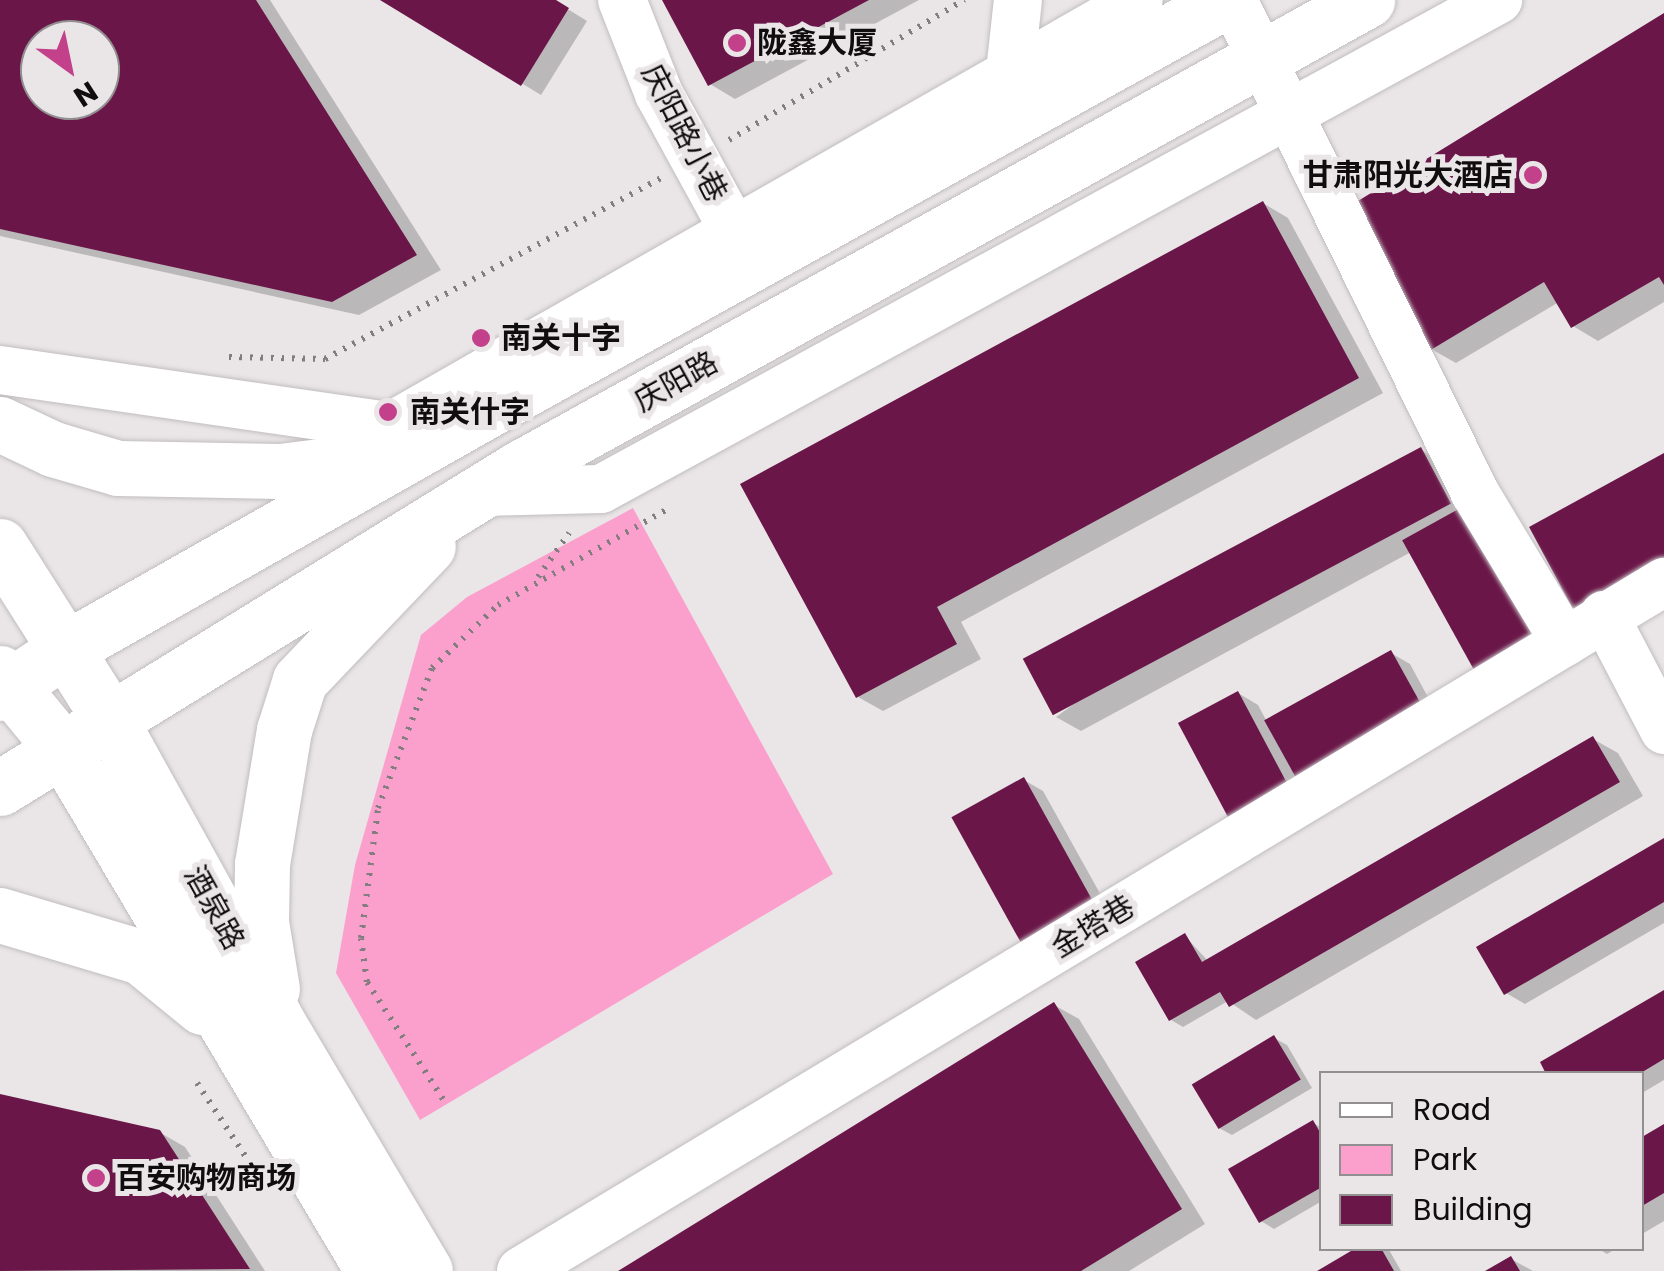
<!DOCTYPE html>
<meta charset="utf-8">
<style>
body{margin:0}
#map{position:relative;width:1664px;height:1271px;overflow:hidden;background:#eae6e8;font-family:Poppins,"Noto Sans SC",sans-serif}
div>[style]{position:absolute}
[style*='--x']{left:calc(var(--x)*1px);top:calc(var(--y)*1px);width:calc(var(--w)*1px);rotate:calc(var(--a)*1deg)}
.green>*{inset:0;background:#fba0cc}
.shadow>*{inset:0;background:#0003}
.building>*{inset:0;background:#6a1648;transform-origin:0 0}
.path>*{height:6px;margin-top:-3px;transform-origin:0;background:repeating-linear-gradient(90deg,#817e7f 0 2.5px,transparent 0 10.5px)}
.roads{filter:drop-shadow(0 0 2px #c1bdbf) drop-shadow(0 0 2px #c1bdbf)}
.minor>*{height:48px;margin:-24px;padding:0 24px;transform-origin:24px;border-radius:24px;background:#fff}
.major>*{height:55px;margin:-27.5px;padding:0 27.5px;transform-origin:27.5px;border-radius:27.5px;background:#fff}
.dots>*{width:28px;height:28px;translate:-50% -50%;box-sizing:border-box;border:5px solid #eae6e8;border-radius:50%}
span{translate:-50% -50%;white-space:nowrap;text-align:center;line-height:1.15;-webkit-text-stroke:10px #eae6e8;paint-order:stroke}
.poi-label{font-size:30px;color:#0f0d0e;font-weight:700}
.left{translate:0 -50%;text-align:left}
.right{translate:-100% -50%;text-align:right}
.street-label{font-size:30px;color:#0f0d0e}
.legend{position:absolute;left:1319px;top:1071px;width:325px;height:180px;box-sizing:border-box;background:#eae6e8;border:2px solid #928f91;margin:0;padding:12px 18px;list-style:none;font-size:30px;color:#0f0d0e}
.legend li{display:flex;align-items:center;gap:20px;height:50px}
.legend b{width:50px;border:2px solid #928f91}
.north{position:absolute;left:20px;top:20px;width:100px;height:100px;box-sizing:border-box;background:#eae6e8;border:2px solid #928f91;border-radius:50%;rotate:147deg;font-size:28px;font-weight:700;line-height:40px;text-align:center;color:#0f0d0e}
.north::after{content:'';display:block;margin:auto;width:35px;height:45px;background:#c3418a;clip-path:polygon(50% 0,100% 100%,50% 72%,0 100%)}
</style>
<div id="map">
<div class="green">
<i style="clip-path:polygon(633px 508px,833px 874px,420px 1120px,336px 973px,355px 865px,421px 635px,467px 597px)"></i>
</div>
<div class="shadow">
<i style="clip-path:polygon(evenodd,0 0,270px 0,441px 270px,359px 315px,0 236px,0 0,40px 40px,100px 40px,100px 100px,40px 100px,40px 40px)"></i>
<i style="clip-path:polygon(385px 0,553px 0,587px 21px,541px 95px)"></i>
<i style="clip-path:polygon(665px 0,919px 0,735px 99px,710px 84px)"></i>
<i style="clip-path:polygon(1664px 17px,1664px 302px,1598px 341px,1573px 326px,1559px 302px,1456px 363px,1431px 349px)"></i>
<i style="clip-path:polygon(1263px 203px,1288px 218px,1383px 393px,961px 622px,981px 659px,883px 711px,858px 697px)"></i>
<i style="clip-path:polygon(1421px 450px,1446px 464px,1469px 506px,1411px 552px,1081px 731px,1056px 717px)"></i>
<i style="clip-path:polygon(1391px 653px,1410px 664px,1443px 725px,1252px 831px,1238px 693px,1258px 705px,1266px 720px)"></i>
<i style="clip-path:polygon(1593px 739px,1618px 753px,1643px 796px,1256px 1020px,1228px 1001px,1183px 1027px,1171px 1020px,1185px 936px,1208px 961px)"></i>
<i style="clip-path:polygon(1024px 780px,1043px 791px,1112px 915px,954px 818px)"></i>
<i style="clip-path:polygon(1664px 842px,1664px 923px,1525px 1004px,1506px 993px)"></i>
<i style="clip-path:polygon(1664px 993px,1664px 1080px,1642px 1093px,1642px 1074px,1549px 1074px)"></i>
<i style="clip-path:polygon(1054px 1005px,1079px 1019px,1205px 1224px,1129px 1271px,623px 1271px)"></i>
<i style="clip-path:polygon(1274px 1038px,1287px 1045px,1312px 1088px,1232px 1135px,1219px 1128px)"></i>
<i style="clip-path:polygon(0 1096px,159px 1132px,185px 1147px,265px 1271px,0 1271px)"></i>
<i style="clip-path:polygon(1313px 1123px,1322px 1128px,1322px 1201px,1274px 1229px,1261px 1221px)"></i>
<i style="clip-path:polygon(1664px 1127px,1664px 1221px,1642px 1234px,1642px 1140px)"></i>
<i style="clip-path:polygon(1361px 1248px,1388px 1248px,1401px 1271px,1322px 1271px)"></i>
<i style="clip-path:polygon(1597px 1248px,1617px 1248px,1607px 1254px)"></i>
<i style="clip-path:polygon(1511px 1259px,1533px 1271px,1490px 1271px)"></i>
</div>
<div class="building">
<i style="clip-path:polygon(evenodd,0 0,256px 0,417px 255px,332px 302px,0 229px,0 0,40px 40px,100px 40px,100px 100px,40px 100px,40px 40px)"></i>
<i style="clip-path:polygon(380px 0,556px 0,569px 8px,521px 86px)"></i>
<i style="clip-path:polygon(662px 0,869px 0,708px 86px)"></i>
<i style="clip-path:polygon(1664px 13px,1664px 285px,1659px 277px,1571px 328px,1544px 282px,1429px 351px,1345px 209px)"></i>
<i style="clip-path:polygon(1263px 201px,1359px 378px,937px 607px,957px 644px,856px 698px,740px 484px)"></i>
<i style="left:1421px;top:447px;width:64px;height:451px;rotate:62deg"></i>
<i style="clip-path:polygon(1664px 453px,1664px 562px,1574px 611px,1529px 527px)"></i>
<i style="left:1473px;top:501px;width:150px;height:81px;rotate:61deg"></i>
<i style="left:1391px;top:650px;width:73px;height:145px;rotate:61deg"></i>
<i style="left:1238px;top:691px;width:111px;height:68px;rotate:62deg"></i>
<i style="clip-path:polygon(1593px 736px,1620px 782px,1229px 1007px,1220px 992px,1169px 1021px,1135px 962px,1185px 933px,1202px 962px)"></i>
<i style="left:1024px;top:777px;width:145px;height:83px;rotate:61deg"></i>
<i style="clip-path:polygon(1664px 838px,1664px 902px,1504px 995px,1476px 947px)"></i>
<i style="clip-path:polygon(1664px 990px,1664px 1059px,1639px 1074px,1546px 1074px,1540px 1062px)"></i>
<i style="clip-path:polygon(1054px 1002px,1182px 1209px,1081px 1271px,618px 1271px)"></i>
<i style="left:1274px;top:1035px;width:52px;height:96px;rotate:59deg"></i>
<i style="clip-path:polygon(0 1094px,160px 1130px,250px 1269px,0 1271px)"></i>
<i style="clip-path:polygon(1313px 1120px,1322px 1136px,1322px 1187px,1259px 1223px,1228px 1169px)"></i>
<i style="clip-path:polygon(1664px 1124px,1664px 1193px,1642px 1206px,1642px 1137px)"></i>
<i style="clip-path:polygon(1356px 1248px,1381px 1248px,1394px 1271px,1317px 1271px)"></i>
<i style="clip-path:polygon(1511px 1256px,1520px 1271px,1485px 1271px)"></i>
</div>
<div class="path">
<i style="--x:729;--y:140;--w:274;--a:-30.8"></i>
<i style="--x:229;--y:357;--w:96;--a:1.2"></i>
<i style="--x:325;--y:359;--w:382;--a:-28.3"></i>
<i style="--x:538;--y:577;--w:54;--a:-54.8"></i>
<i style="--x:197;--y:1083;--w:100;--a:56.5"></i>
<i style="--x:443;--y:1099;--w:140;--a:-123"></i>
<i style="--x:367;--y:982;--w:44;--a:-97.8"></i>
<i style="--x:361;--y:938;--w:131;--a:-82.5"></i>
<i style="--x:378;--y:808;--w:150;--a:-68.9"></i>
<i style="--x:432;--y:668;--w:91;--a:-43.7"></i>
<i style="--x:498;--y:605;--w:195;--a:-29.5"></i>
</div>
<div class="roads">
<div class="minor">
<i style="--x:622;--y:0;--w:101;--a:68.5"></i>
<i style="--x:659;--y:94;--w:189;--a:61.3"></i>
<i style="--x:1233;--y:0;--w:549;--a:63.85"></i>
<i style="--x:1475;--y:493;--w:174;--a:58.9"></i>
<i style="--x:1017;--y:98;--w:27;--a:-105"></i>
<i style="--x:1010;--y:72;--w:72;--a:-83.7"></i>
<i style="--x:0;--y:370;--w:387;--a:8.2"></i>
<i style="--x:321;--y:466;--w:941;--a:-29.67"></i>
<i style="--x:480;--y:492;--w:121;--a:-1.4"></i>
<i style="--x:601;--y:489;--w:1022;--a:-28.6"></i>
<i style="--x:1604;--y:615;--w:130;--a:62.4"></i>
<i style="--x:521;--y:1271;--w:1335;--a:-31.08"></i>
</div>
<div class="major">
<i style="--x:0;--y:424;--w:59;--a:25.3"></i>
<i style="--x:53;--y:449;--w:68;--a:16.3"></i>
<i style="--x:118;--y:468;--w:162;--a:1.1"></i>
<i style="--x:280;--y:471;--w:106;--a:-7.1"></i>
<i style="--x:0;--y:546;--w:204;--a:57.6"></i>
<i style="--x:109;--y:718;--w:363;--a:61"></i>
<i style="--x:285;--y:1035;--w:274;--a:59.3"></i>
<i style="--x:0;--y:673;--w:99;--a:50.7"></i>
<i style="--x:63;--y:750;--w:606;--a:59.25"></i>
<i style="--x:0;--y:693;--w:81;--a:-33.9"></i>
<i style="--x:67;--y:648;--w:506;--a:-29.51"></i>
<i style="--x:507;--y:399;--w:823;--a:-28.99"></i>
<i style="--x:0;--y:788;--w:611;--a:-31.61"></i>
<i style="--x:520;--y:468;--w:968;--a:-28.92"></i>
<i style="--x:0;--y:915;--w:147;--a:16.6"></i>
<i style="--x:141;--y:957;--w:79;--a:39.3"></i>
<i style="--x:272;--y:989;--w:68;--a:-99.3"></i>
<i style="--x:261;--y:922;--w:58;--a:-89"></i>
<i style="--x:262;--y:864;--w:136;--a:-80.7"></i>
<i style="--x:284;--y:730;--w:52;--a:-72.3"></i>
<i style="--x:300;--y:680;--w:185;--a:-46.3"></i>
</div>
</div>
<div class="dots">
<i style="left:737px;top:43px;background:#c3418a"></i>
<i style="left:1533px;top:175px;background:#c3418a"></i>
<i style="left:481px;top:338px;background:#c3418a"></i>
<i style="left:388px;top:412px;background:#c3418a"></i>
<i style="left:96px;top:1178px;background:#c3418a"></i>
</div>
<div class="poi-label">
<span class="left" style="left:757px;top:43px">陇鑫大厦</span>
<span class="right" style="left:1513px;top:175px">甘肃阳光大酒店</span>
<span class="left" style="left:501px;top:338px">南关十字</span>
<span class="left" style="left:410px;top:412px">南关什字</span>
<span class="left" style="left:116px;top:1178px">百安购物商场</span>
</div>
<div class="street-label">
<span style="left:684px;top:133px;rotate:63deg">庆阳路小巷</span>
<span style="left:676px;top:382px;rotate:-29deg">庆阳路</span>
<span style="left:214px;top:908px;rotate:61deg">酒泉路</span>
<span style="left:1093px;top:927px;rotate:-31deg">金塔巷</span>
</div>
<ul class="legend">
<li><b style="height:12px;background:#fff"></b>Road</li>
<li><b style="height:28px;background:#fba0cc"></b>Park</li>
<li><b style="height:28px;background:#6a1648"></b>Building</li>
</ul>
<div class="north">N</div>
</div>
